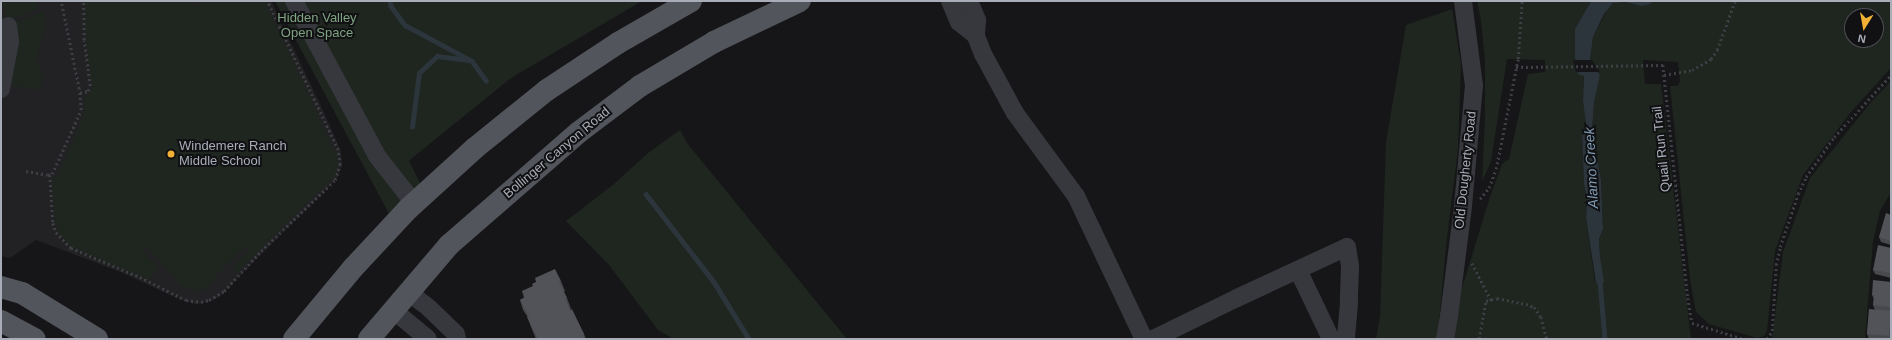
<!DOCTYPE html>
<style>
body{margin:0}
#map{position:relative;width:1892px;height:340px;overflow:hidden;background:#161618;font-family:Helvetica,sans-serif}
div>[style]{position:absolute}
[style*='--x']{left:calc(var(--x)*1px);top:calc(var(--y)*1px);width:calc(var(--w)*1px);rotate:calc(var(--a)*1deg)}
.built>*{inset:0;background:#222225}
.green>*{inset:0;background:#1e261f}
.water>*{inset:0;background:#2c353c}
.pier>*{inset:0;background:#161618}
.stream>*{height:4.5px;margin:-2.25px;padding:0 2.25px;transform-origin:2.25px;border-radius:2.25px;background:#2c353c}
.path>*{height:2.5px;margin-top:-1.25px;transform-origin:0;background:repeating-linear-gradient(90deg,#3d3f44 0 2px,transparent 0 5px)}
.minor>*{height:18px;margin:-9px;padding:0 9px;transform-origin:9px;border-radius:9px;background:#37383d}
.major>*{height:22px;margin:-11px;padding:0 11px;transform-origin:11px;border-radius:11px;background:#53555c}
.wall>*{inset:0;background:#47494d}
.building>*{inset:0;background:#525359;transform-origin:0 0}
.dots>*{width:11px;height:11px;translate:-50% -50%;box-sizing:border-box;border:2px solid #111113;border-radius:50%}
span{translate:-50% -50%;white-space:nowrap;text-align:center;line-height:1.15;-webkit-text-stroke:4px #111113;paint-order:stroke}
.park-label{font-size:13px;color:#7fa381}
.poi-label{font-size:13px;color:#a8adb8}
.left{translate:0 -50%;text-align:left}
.street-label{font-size:13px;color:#a8adb8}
.water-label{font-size:14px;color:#7f9bb3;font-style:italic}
.frame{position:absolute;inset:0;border:2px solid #a8adb8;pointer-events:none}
.north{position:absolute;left:1844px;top:8px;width:40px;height:40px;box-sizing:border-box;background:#111113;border:1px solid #4d4f55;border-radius:50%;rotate:191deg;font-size:11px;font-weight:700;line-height:16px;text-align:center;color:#a8adb8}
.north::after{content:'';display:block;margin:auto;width:14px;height:18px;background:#f2b134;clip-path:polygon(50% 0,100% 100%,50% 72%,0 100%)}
</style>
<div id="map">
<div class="built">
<i style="clip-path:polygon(1px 1px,271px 1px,321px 106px,341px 151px,342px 164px,337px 179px,256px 259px,222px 295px,210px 302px,195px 304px,181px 300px,123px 273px,36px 240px,10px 258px,1px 256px)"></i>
</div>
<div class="green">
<i style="clip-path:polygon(1px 1px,36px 1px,39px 9px,8px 20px)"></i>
<i style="clip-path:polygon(85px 1px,182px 1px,196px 5px,212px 1px,265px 1px,339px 160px,335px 176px,284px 224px,237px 273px,232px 268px,249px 250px,245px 246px,215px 277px,209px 286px,204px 290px,193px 291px,182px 286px,177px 281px,176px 277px,146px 247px,142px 251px,159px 269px,148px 280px,73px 248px,60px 235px,54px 217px,52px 179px,57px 176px,82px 120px,85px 108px,84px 95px,88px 94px,92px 87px,84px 24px)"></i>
<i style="clip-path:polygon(275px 1px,642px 1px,511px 78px,411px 159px,409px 161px,426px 195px,394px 223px)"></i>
<i style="clip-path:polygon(evenodd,1477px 1px,1591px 1px,1575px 29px,1575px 58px,1584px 76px,1583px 101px,1587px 123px,1582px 134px,1584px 184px,1587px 199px,1586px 218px,1595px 283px,1600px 257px,1599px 239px,1603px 229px,1601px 180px,1592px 130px,1594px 103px,1600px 75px,1590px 60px,1593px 37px,1609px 6px,1618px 1px,1632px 4px,1650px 4px,1654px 1px,1891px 1px,1891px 68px,1851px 112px,1803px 175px,1775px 251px,1767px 331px,1764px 336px,1757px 338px,1709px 324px,1696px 312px,1690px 279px,1670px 86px,1678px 86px,1680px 81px,1678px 62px,1643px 60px,1645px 84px,1661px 84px,1691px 339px,1453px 339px,1461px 291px,1490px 197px,1502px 164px,1509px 159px,1528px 74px,1545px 72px,1545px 60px,1507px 59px,1491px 161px,1482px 182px,1485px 116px,1485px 61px,1481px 21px,1477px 1px,1852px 16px,1876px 16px,1876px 40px,1852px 40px,1852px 16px)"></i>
<i style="clip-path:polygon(1452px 9px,1461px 64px,1458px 149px,1447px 238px,1438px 332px,1437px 339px,1376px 339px,1380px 317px,1386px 142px,1406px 25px)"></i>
<i style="clip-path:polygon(44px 11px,46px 23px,37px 59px,43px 77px,43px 82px,36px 90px,9px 85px,14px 23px)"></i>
<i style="clip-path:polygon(1891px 81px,1891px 192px,1880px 211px,1873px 241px,1865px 339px,1772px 339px,1783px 252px,1810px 178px,1872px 101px)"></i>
<i style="clip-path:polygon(680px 130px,687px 143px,847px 339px,674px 339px,658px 330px,609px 265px,566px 221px,614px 184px,648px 153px)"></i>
</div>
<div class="water">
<i style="clip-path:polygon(1591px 1px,1654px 1px,1650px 4px,1642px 6px,1624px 2px,1613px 3px,1604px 14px,1593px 37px,1590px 60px,1600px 75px,1594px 103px,1592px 130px,1601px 180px,1603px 229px,1599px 239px,1600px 257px,1604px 282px,1601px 285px,1596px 283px,1586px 218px,1587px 199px,1584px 184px,1582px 134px,1586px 123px,1583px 101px,1584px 76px,1578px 74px,1575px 58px,1575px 29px)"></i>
</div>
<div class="pier">
<i style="clip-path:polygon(1573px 60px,1592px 60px,1600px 72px,1576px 72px)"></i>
</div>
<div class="stream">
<i style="--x:390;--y:1;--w:5;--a:79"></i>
<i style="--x:391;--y:6;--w:24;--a:54"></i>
<i style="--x:405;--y:25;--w:76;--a:28.2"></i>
<i style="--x:472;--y:61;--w:24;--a:54"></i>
<i style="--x:412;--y:127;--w:54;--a:-82.6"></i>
<i style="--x:419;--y:73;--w:25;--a:-43"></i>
<i style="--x:437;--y:56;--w:32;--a:7"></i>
<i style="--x:646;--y:194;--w:111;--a:52.3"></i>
<i style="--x:714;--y:282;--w:67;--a:58.4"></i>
<i style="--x:1600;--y:281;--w:58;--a:85.1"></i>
</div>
<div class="path">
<i style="--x:1516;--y:67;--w:147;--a:-0.8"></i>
<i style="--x:1663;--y:65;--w:234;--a:83.9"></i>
<i style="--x:1688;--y:298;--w:25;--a:81"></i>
<i style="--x:1692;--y:323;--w:54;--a:17.1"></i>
<i style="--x:1664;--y:75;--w:28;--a:-10"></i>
<i style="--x:1692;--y:70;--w:22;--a:-30"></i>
<i style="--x:1711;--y:59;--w:11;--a:-56"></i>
<i style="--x:1717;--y:50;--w:52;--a:-69.8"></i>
<i style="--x:80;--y:93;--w:8;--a:-14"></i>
<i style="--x:88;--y:91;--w:5;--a:-68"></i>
<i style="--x:90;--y:86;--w:46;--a:-97.4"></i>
<i style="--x:84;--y:40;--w:39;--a:-91"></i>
<i style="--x:26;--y:171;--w:22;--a:10"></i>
<i style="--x:48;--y:175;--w:4;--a:-14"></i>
<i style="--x:52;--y:174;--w:70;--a:-65.6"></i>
<i style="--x:81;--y:110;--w:21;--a:-95"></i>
<i style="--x:79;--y:89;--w:90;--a:-101.6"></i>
<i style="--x:50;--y:175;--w:48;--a:86.4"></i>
<i style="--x:53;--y:223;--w:9;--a:72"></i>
<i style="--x:56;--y:232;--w:22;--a:47"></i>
<i style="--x:71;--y:248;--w:75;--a:22.8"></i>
<i style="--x:140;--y:277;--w:51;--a:26.6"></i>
<i style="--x:186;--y:300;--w:15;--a:8"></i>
<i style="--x:201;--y:302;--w:8;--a:-14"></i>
<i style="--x:209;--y:300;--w:17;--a:-31"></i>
<i style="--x:224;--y:291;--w:54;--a:-47.2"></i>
<i style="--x:261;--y:251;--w:103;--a:-43.8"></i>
<i style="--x:335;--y:180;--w:16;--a:-72"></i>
<i style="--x:340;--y:165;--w:15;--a:-98"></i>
<i style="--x:338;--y:150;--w:165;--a:-115.5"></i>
<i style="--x:1480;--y:199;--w:14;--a:-51"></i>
<i style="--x:1489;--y:188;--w:20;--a:-70"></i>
<i style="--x:1496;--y:169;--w:112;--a:-78.7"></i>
<i style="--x:1518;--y:59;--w:58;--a:-86.1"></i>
<i style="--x:1472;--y:263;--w:42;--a:62.8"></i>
<i style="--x:1479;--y:339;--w:39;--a:-80"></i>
<i style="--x:1486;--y:301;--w:11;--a:-15"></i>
<i style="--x:1497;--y:298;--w:30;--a:12"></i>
<i style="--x:1526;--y:304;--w:9;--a:21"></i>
<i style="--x:1534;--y:307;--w:12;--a:55"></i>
<i style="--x:1541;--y:317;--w:23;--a:75"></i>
<i style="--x:1767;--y:339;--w:9;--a:-58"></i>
<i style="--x:1772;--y:331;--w:66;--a:-86.5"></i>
<i style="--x:1776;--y:265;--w:18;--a:-77"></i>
<i style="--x:1780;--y:247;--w:56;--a:-71.2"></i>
<i style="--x:1798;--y:194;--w:19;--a:-65"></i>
<i style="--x:1806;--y:177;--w:49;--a:-55"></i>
<i style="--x:1834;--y:137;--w:84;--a:-47.4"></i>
</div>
<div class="minor">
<i style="--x:294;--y:1;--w:176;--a:61.8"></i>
<i style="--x:377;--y:156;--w:60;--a:51.8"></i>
<i style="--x:950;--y:1;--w:23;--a:67"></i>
<i style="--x:959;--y:22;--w:22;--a:39"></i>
<i style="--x:969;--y:1;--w:21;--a:67"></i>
<i style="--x:977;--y:20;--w:16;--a:94"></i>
<i style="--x:976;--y:36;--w:19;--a:69"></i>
<i style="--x:983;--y:54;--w:67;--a:61.5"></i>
<i style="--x:1015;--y:113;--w:103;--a:53.7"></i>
<i style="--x:1076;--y:196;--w:158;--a:64.6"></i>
<i style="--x:1;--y:89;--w:48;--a:-79.2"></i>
<i style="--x:10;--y:42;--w:16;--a:-97"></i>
<i style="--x:1298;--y:270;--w:76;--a:64.4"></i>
<i style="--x:408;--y:292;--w:26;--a:37"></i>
<i style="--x:429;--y:308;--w:37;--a:44"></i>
<i style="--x:456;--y:334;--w:5;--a:79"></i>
<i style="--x:393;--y:310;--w:45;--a:39.6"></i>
<i style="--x:1153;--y:339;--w:93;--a:-26"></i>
<i style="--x:1237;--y:298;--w:121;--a:-24.9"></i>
<i style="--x:1347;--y:247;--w:20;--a:81"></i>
<i style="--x:1350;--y:267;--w:36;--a:92"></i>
<i style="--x:1349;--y:303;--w:36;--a:95"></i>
<i style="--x:1445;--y:339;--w:23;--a:-80"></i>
<i style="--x:1449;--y:316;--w:111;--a:-82.7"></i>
<i style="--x:1463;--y:206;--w:121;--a:-84.8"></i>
<i style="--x:1474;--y:86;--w:86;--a:-97.4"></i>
</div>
<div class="major">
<i style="--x:1;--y:287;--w:22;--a:16"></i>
<i style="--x:22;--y:293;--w:88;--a:31.5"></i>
<i style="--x:1;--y:321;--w:38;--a:28"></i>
<i style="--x:294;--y:339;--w:92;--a:-50.3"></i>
<i style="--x:353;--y:268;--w:81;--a:-47"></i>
<i style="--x:408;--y:209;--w:91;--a:-42.3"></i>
<i style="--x:475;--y:148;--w:92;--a:-38.9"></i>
<i style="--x:547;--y:90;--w:85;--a:-33.5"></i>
<i style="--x:618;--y:43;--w:84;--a:-29.9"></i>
<i style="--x:369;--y:339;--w:123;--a:-49.6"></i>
<i style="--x:449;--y:245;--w:172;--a:-41"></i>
<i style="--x:579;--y:132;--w:76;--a:-37"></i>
<i style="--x:640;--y:86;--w:86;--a:-30.7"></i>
<i style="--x:714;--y:42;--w:95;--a:-25.5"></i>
</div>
<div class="wall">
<i style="clip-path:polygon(1891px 215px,1891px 245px,1881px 242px,1879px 237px)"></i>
<i style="clip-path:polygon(1891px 248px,1891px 278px,1875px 274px,1873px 270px)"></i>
<i style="clip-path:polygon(561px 281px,565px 291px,564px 292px,567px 298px,571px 309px,570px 309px,584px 334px,586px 339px,536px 339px,531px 327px,527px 316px,523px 310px,520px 300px,524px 298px,522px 291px)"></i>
<i style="clip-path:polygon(1891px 282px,1891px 339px,1869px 339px,1867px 334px,1875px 310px,1873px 305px,1874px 299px,1872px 295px)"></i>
</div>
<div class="building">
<i style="clip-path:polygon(1886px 213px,1891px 215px,1891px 241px,1879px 237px)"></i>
<i style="clip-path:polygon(1878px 245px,1891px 248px,1891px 273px,1873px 270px)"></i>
<i style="clip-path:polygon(555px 269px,561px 281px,559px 282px,567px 298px,565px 299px,570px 310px,572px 309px,584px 334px,583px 335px,585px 339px,538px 339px,527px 317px,529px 316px,520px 300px,525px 297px,522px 291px,533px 286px,532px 284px,536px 282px,535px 278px)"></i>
<i style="clip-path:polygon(1873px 280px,1891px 282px,1891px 307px,1873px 305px,1874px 295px,1872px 295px)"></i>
<i style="left:1869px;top:309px;width:22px;height:25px;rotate:5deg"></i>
</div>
<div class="dots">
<i style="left:171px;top:154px;background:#f2b134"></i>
</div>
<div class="park-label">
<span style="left:317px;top:26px">Hidden Valley<br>Open Space</span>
</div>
<div class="poi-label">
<span class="left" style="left:179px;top:154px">Windemere Ranch<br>Middle School</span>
</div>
<div class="street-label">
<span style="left:1662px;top:149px;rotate:-96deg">Quail Run Trail</span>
<span style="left:557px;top:153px;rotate:-40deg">Bollinger Canyon Road</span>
<span style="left:1466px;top:170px;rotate:-84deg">Old Dougherty Road</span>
</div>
<div class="water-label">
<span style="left:1591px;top:168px;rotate:-93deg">Alamo Creek</span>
</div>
<div class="frame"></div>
<div class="north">N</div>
</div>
